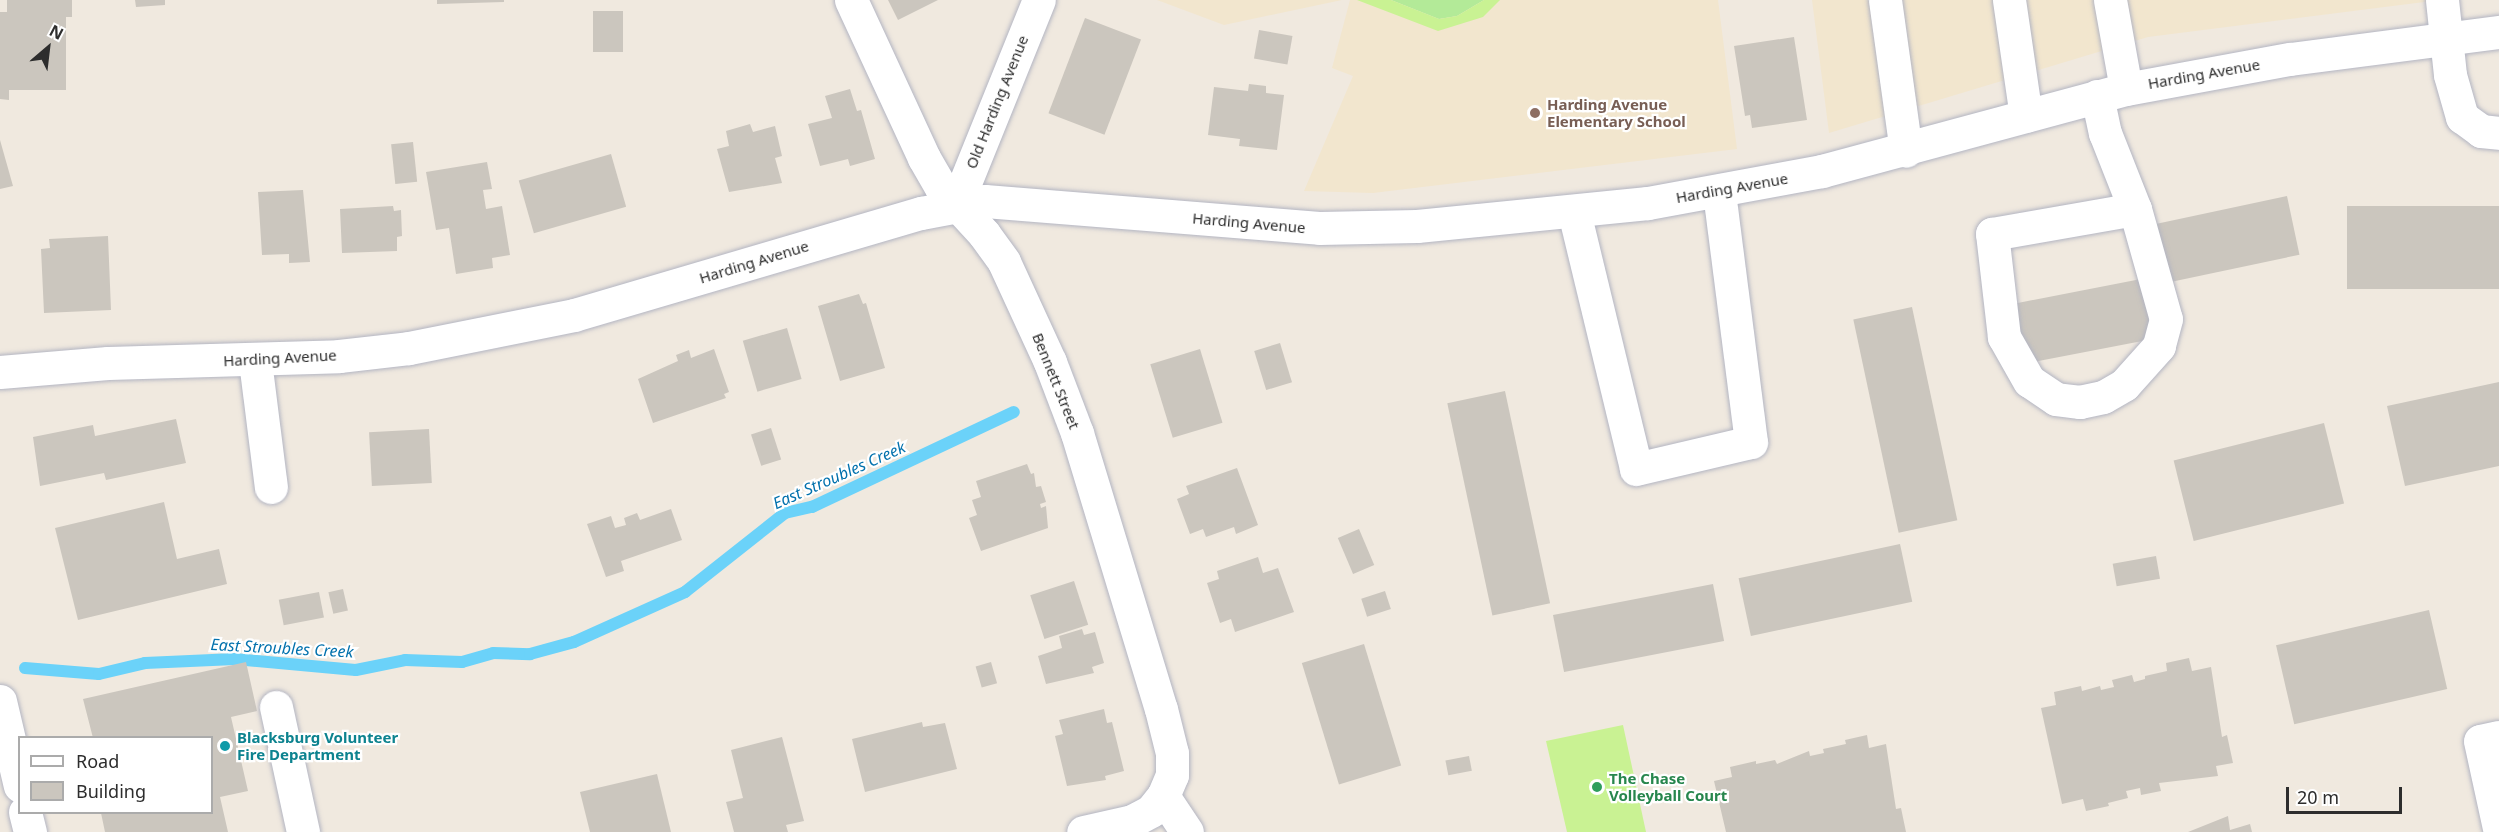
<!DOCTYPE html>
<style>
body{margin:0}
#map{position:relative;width:2499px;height:832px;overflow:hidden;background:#f0e9df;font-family:"Noto Sans",sans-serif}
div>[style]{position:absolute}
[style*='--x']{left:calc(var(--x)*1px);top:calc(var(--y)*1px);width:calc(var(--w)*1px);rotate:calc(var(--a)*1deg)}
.education>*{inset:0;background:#f2e6ce}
.green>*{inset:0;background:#b3ea98}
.pitch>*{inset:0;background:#c9f293}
.stream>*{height:12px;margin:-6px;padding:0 6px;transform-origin:6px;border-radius:6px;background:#6bd2f9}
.building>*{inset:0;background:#cbc6be;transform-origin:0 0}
.roads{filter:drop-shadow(0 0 2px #b3b5c2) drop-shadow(0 0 2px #b3b5c2)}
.minor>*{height:33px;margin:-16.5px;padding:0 16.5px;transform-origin:16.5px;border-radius:16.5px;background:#fff}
.dots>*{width:16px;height:16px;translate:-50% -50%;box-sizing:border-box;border:3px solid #fff;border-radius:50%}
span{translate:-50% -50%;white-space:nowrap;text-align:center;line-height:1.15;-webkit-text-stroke:4.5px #fff;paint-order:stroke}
.street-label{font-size:15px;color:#2d2d2d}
.education-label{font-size:15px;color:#785e54;font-weight:700}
.left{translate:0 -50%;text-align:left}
.culture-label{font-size:15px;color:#0d838f;font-weight:700}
.leisure-label{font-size:15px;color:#27864d;font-weight:700}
.water-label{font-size:16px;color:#0271ad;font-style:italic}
.legend{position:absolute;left:18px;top:736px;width:195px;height:78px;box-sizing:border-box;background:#fff;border:2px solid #ababab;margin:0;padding:8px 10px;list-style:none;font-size:18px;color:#2d2d2d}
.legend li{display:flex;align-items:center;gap:12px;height:30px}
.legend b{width:30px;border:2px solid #ababab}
.north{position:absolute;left:18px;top:18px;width:60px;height:60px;-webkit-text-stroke:4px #fff;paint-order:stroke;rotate:28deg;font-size:16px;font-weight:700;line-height:24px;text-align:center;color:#2d2d2d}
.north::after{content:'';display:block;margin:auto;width:21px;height:27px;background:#2d2d2d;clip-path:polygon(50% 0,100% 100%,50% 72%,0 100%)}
.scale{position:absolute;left:2286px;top:787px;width:116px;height:27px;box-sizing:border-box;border:3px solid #2d2d2d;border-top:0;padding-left:8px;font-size:18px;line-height:21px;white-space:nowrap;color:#2d2d2d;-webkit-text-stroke:4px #fff;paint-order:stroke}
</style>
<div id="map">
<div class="education">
<i style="clip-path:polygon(1157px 0,1342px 0,1224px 25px)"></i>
<i style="clip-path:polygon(1350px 0,1718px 0,1737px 149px,1373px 193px,1304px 191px,1353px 76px,1332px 68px)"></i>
<i style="clip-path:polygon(1812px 0,2440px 0,2148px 37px,1829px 133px)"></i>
</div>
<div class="green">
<i style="clip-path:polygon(1391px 0,1484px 0,1457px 16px,1439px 19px)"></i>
</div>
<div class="pitch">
<i style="clip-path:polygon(1357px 0,1391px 0,1439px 19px,1457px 16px,1484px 0,1500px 0,1483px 17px,1438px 31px)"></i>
<i style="clip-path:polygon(1623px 725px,1646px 832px,1567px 832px,1546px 741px)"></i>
</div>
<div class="stream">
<i style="--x:25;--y:668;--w:74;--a:4.6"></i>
<i style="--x:99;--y:674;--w:47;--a:-13.4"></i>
<i style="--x:145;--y:663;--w:90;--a:-2.5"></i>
<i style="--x:235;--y:659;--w:121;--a:5.2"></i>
<i style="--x:356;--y:670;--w:50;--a:-11.5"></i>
<i style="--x:405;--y:660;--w:57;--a:2"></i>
<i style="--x:462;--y:662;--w:32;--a:-16"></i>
<i style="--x:493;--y:653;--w:37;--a:2"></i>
<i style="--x:530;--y:654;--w:46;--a:-15.3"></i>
<i style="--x:574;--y:642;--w:122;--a:-24.2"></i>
<i style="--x:685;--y:592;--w:127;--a:-38.3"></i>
<i style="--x:785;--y:513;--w:28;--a:-13"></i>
<i style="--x:812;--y:507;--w:223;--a:-25.2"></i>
</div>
<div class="building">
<i style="clip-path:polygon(7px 0,72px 0,72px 17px,66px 17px,66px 90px,9px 90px,9px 100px,0 99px,0 12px,7px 12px)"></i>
<i style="clip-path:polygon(135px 0,165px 0,165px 5px,136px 7px)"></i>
<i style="clip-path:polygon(437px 0,504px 0,504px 2px,437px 4px)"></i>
<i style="clip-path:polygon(888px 0,938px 0,898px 20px)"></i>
<i style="left:623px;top:11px;width:41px;height:30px;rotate:90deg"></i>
<i style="left:1085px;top:18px;width:60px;height:102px;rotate:21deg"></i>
<i style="left:1259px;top:30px;width:34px;height:29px;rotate:10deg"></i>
<i style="clip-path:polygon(1794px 37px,1807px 120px,1752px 128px,1750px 115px,1745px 116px,1734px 46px)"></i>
<i style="clip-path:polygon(1249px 84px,1266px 86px,1266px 93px,1284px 95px,1277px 150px,1239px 146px,1240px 139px,1208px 135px,1214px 87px,1248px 91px)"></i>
<i style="clip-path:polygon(850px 89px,857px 111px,861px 110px,875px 159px,850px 166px,848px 159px,820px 166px,808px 124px,832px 118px,825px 96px)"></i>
<i style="clip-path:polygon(750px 124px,753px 132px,775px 126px,782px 156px,775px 158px,782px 183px,729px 192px,717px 149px,729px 146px,726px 131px)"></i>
<i style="clip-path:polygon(0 140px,13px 186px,0 189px)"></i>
<i style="left:413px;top:142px;width:40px;height:22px;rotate:84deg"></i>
<i style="left:611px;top:154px;width:55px;height:96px;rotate:74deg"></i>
<i style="clip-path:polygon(487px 162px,492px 189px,483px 190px,486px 209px,502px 206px,510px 255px,492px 258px,493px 268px,456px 274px,449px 228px,436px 230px,426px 172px)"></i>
<i style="clip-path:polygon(303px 190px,310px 262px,289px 263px,289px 254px,262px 255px,258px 192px)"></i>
<i style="left:2287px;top:196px;width:60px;height:133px;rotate:78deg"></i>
<i style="clip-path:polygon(393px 206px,394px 211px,401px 210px,402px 236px,397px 237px,397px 251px,342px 253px,340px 209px)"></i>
<i style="left:2499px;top:206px;width:83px;height:152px;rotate:90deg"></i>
<i style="clip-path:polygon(108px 236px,111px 310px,44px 313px,41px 249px,50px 248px,49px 239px)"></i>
<i style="left:2141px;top:279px;width:61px;height:132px;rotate:79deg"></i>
<i style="clip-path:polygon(859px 294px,863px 304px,866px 303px,885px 368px,840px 381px,818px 306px)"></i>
<i style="left:1912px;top:307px;width:218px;height:60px;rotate:78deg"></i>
<i style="left:787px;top:328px;width:53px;height:46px;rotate:74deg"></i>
<i style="left:1280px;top:343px;width:41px;height:27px;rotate:73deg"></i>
<i style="clip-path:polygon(714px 349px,729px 392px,724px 394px,726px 398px,653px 423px,638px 379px,678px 361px,676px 355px,689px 350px,691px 358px)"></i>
<i style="left:1200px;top:349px;width:77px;height:52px;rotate:73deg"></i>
<i style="clip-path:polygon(2499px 382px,2499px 466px,2405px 486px,2387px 406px)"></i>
<i style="left:1505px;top:391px;width:217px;height:59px;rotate:78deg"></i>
<i style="clip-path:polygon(176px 419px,186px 463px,106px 480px,104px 473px,40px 486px,33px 437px,93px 425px,95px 436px)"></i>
<i style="left:2324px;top:423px;width:83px;height:155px;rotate:76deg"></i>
<i style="left:771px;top:428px;width:33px;height:21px;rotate:72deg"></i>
<i style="left:429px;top:429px;width:54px;height:60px;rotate:87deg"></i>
<i style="clip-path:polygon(1027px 464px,1031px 474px,1034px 473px,1036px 487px,1041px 486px,1046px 502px,1040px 504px,1041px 508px,1046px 506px,1048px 528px,981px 551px,969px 518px,977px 515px,972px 500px,981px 497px,976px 481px)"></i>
<i style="clip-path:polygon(1237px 468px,1258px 525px,1236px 534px,1234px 527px,1206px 537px,1203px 529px,1190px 534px,1177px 499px,1189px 494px,1186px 486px)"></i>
<i style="clip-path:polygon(164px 502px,177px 559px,219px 549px,227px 584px,78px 620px,55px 528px)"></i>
<i style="clip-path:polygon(671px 509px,682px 540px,621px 561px,624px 571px,606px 577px,587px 524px,611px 516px,615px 528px,626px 525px,624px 518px,637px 513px,640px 520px)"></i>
<i style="left:1359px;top:529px;width:39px;height:23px;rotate:67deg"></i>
<i style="left:1900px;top:544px;width:59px;height:165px;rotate:78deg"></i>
<i style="left:2156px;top:556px;width:23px;height:44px;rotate:80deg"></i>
<i style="clip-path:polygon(1258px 557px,1263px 573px,1278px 568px,1294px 612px,1235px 632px,1231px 619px,1220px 623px,1207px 583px,1219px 579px,1217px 571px)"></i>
<i style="left:1074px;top:581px;width:46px;height:46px;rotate:72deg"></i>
<i style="left:1713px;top:584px;width:58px;height:163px;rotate:79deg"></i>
<i style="left:343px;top:589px;width:22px;height:15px;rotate:77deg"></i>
<i style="left:1385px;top:591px;width:19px;height:25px;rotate:72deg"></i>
<i style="left:319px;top:592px;width:26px;height:41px;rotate:79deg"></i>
<i style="left:2429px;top:610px;width:81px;height:157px;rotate:77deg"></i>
<i style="clip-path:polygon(1082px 629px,1084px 635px,1095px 632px,1104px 663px,1092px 667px,1094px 673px,1046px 684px,1038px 656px,1062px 648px,1059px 636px)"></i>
<i style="left:1364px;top:644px;width:127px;height:65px;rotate:73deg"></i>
<i style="clip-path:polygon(2189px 658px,2192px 671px,2211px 667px,2222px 737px,2227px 735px,2233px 763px,2216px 766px,2218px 776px,2159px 783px,2161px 791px,2141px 795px,2140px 788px,2126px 791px,2128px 798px,2108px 803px,2109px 806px,2086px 811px,2083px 799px,2062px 804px,2041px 708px,2056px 705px,2054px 692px,2081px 686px,2082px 691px,2100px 686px,2101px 690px,2114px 687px,2112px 680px,2132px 675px,2134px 682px,2145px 679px,2145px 676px,2167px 671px,2166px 663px)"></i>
<i style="clip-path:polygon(246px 662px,257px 711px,231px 717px,248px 791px,220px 797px,228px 832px,105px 832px,101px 813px,212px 813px,212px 738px,93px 738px,83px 699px)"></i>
<i style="left:991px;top:662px;width:22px;height:16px;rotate:74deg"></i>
<i style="clip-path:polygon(1104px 709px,1107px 723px,1112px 722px,1124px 771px,1105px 776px,1106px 780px,1067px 786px,1055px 736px,1063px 734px,1059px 720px)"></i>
<i style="clip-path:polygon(922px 722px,923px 727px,945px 723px,957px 769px,865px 792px,852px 739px)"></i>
<i style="clip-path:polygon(1867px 735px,1869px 748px,1886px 744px,1896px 809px,1901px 808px,1906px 832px,1726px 832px,1714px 781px,1732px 777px,1730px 767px,1756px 761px,1756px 764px,1775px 760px,1777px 764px,1809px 751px,1810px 756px,1824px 753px,1823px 749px,1846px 744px,1845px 740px)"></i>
<i style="clip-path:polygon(782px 737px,804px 821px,786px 825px,788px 832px,734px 832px,726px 802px,743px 798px,731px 750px)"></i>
<i style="left:1469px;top:756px;width:15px;height:24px;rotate:79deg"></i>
<i style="clip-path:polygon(657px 774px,671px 832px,590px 832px,580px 792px)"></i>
<i style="clip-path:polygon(2228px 816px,2230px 830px,2250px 824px,2252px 832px,2188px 832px)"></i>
</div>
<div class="roads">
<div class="minor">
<i style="--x:851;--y:0;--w:174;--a:65.2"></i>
<i style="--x:924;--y:158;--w:34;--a:60"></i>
<i style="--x:941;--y:187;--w:64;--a:47.5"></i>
<i style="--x:984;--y:234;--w:34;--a:54"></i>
<i style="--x:1004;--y:262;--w:110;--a:65.3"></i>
<i style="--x:1050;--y:362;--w:76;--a:69.2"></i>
<i style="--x:1077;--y:433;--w:288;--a:73.1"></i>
<i style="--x:1161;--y:709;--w:45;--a:76"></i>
<i style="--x:1172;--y:753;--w:22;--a:90"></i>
<i style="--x:1172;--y:775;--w:23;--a:113"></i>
<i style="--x:1163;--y:796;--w:19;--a:129"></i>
<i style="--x:1151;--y:811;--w:21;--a:152"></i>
<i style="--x:1132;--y:821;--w:50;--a:167.3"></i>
<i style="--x:1885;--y:0;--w:152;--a:82.1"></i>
<i style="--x:2009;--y:0;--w:117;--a:81.7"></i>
<i style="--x:2110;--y:0;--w:90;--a:79.8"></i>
<i style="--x:2442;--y:0;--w:75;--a:83.9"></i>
<i style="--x:2450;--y:75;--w:44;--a:74.1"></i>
<i style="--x:2462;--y:117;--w:24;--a:36"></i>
<i style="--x:2481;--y:131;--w:18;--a:6"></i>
<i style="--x:2097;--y:96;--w:38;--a:78"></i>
<i style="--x:2105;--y:133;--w:82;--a:68.5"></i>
<i style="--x:2135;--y:209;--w:114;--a:74.3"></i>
<i style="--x:2166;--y:319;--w:28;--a:105"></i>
<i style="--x:2159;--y:346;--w:52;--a:131.9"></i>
<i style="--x:2124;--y:385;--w:24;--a:150"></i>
<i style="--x:2103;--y:397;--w:24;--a:168"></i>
<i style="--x:2080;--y:402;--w:24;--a:-173"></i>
<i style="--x:2056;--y:399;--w:32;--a:-146"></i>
<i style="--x:2029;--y:381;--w:51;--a:-119.6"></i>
<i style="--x:2004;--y:337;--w:104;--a:-96.6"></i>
<i style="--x:1992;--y:234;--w:145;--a:-9.9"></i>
<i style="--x:956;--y:205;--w:221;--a:-68"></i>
<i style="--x:1574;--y:212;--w:264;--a:76.4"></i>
<i style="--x:1636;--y:469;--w:118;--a:-13.2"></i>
<i style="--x:1751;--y:442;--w:252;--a:-97.3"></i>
<i style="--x:255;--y:361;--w:127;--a:82.8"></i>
<i style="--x:0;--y:372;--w:108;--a:-4.8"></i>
<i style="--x:108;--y:363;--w:231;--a:-1.7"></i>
<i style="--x:339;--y:356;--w:70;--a:-6.5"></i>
<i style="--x:409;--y:348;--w:168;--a:-11.3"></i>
<i style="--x:574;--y:315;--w:362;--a:-16.4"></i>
<i style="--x:921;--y:213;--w:65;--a:-10.6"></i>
<i style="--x:985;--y:201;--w:335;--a:4.6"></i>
<i style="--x:1319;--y:228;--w:98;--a:-1.2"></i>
<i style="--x:1417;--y:226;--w:232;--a:-5.7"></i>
<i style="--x:1648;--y:203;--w:177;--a:-10.4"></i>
<i style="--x:1822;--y:171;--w:315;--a:-15.1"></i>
<i style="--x:2126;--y:89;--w:167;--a:-10.4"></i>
<i style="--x:2290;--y:59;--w:211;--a:-7.4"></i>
<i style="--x:0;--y:701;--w:87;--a:76.8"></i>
<i style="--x:276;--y:707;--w:128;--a:77.8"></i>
<i style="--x:2499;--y:737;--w:19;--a:168"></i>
<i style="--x:2480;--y:741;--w:89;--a:77.7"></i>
<i style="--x:1163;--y:796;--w:43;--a:56.3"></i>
<i style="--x:25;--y:812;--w:21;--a:76"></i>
</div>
</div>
<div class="dots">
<i style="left:1535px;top:113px;background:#8d6e63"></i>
<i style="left:225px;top:746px;background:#0f9aa8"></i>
<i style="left:1597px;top:787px;background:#2e9e5b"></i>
</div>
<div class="street-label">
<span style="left:2204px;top:74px;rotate:-10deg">Harding Avenue</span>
<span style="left:997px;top:102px;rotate:-68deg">Old Harding Avenue</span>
<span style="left:1732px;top:188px;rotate:-10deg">Harding Avenue</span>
<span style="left:1249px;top:223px;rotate:5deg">Harding Avenue</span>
<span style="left:754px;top:262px;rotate:-17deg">Harding Avenue</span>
<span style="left:280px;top:358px;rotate:-3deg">Harding Avenue</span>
<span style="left:1056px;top:381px;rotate:68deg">Bennett Street</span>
</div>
<div class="education-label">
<span class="left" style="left:1547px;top:113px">Harding Avenue<br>Elementary School</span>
</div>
<div class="culture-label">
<span class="left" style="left:237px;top:746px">Blacksburg Volunteer<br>Fire Department</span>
</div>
<div class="leisure-label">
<span class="left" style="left:1609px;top:787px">The Chase<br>Volleyball Court</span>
</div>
<div class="water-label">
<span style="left:839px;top:475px;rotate:-24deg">East Stroubles Creek</span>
<span style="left:282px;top:648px;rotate:3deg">East Stroubles Creek</span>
</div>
<ul class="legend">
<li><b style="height:8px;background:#fff"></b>Road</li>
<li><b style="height:16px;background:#cbc6be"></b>Building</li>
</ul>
<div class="north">N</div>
<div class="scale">20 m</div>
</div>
